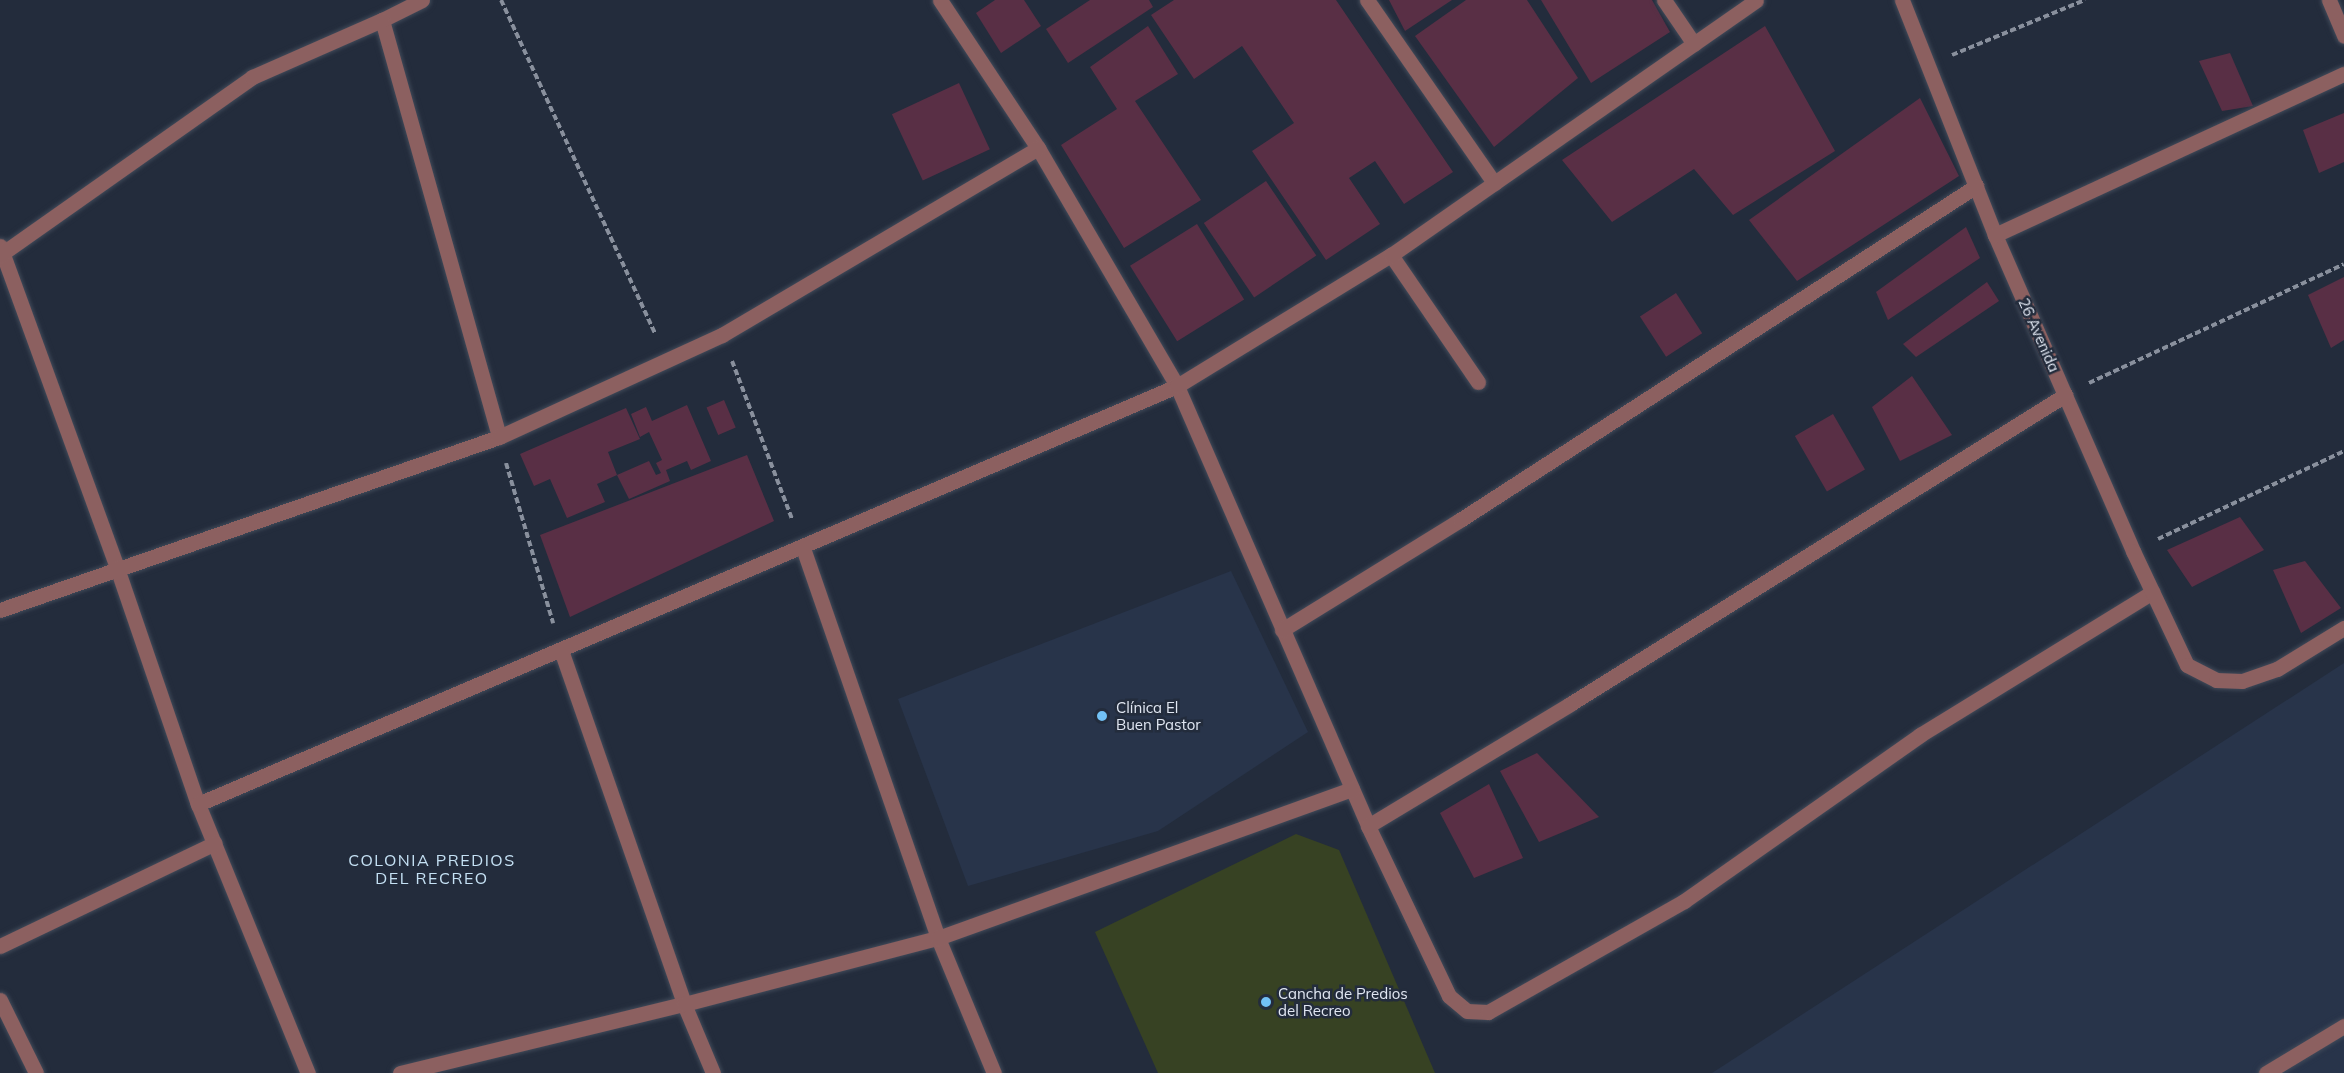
<!DOCTYPE html>
<meta charset="utf-8">
<style>
body{margin:0}
#map{position:relative;width:2344px;height:1073px;overflow:hidden;background:#232c3c;font-family:Mulish,sans-serif}
div>[style]{position:absolute}
[style*='--x']{left:calc(var(--x)*1px);top:calc(var(--y)*1px);width:calc(var(--w)*1px);rotate:calc(var(--a)*1deg)}
.built>*{inset:0;background:#28344a}
.green>*{inset:0;background:#374223}
.building>*{inset:0;background:#592f45;transform-origin:0 0}
.path>*{height:4px;margin-top:-2px;transform-origin:0;background:repeating-linear-gradient(90deg,#89909d 0 6px,transparent 0 9px)}
.roads{filter:drop-shadow(0 0 2px #414a59) drop-shadow(0 0 2px #414a59)}
.minor>*{height:15px;margin:-7.5px;padding:0 7.5px;transform-origin:7.5px;border-radius:7.5px;background:#8c6060}
.dots>*{width:16px;height:16px;translate:-50% -50%;box-sizing:border-box;border:3px solid #232c3c;border-radius:50%}
span{translate:-50% -50%;white-space:nowrap;text-align:center;line-height:1.15;-webkit-text-stroke:5px #232c3c;paint-order:stroke}
.street-label{font-size:15px;color:#e1e7f2}
.poi-label{font-size:15px;color:#e1e7f2}
.left{translate:0 -50%;text-align:left}
.neighbourhood-label{font-size:16px;color:#c5e1f4;letter-spacing:1.5px}
</style>
<div id="map">
<div class="built">
<i style="clip-path:polygon(1231px 571px,1308px 732px,1158px 831px,968px 886px,898px 699px)"></i>
<i style="clip-path:polygon(2344px 663px,2344px 1073px,1712px 1073px)"></i>
</div>
<div class="green">
<i style="clip-path:polygon(1296px 834px,1339px 850px,1435px 1073px,1158px 1073px,1095px 932px)"></i>
</div>
<div class="building">
<i style="clip-path:polygon(995px 0,1024px 0,1041px 26px,1001px 53px,976px 13px)"></i>
<i style="clip-path:polygon(1090px 0,1149px 0,1153px 7px,1068px 63px,1046px 29px)"></i>
<i style="clip-path:polygon(1174px 0,1336px 0,1453px 172px,1404px 204px,1375px 161px,1349px 178px,1380px 224px,1326px 260px,1252px 151px,1294px 123px,1242px 46px,1194px 79px,1151px 15px)"></i>
<i style="clip-path:polygon(1389px 0,1452px 0,1405px 31px)"></i>
<i style="clip-path:polygon(1466px 0,1527px 0,1578px 78px,1494px 147px,1415px 36px)"></i>
<i style="clip-path:polygon(1541px 0,1652px 0,1670px 32px,1591px 83px)"></i>
<i style="clip-path:polygon(1148px 26px,1178px 74px,1135px 101px,1201px 200px,1124px 248px,1061px 145px,1117px 109px,1090px 67px)"></i>
<i style="clip-path:polygon(1765px 26px,1835px 151px,1733px 215px,1694px 169px,1612px 222px,1562px 160px)"></i>
<i style="clip-path:polygon(2230px 53px,2253px 106px,2222px 111px,2199px 61px)"></i>
<i style="left:959px;top:83px;width:73px;height:74px;rotate:65deg"></i>
<i style="clip-path:polygon(1920px 98px,1959px 176px,1797px 281px,1749px 220px)"></i>
<i style="clip-path:polygon(2344px 113px,2344px 162px,2319px 173px,2303px 130px)"></i>
<i style="left:1266px;top:181px;width:90px;height:75px;rotate:56deg"></i>
<i style="left:1197px;top:224px;width:89px;height:79px;rotate:58deg"></i>
<i style="clip-path:polygon(1966px 227px,1980px 258px,1888px 320px,1876px 292px)"></i>
<i style="clip-path:polygon(2344px 277px,2344px 340px,2331px 348px,2308px 295px)"></i>
<i style="clip-path:polygon(1987px 282px,1999px 301px,1916px 357px,1903px 344px)"></i>
<i style="left:1676px;top:293px;width:48px;height:43px;rotate:57deg"></i>
<i style="clip-path:polygon(1912px 376px,1952px 435px,1900px 461px,1872px 407px)"></i>
<i style="left:724px;top:400px;width:30px;height:19px;rotate:67deg"></i>
<i style="clip-path:polygon(687px 405px,711px 461px,691px 470px,687px 461px,666px 470px,670px 481px,629px 499px,617px 475px,597px 484px,605px 502px,567px 518px,550px 479px,534px 486px,520px 454px,626px 408px,640px 439px,608px 452px,617px 475px,649px 461px,656px 475px,661px 473px,656px 463px,662px 460px,649px 432px,640px 437px,631px 414px,646px 407px,652px 421px)"></i>
<i style="left:1833px;top:414px;width:64px;height:44px;rotate:60deg"></i>
<i style="clip-path:polygon(747px 455px,774px 521px,570px 617px,540px 535px)"></i>
<i style="clip-path:polygon(2240px 517px,2264px 550px,2192px 587px,2167px 550px)"></i>
<i style="clip-path:polygon(2305px 561px,2341px 608px,2301px 633px,2273px 570px)"></i>
<i style="clip-path:polygon(1537px 753px,1599px 817px,1539px 842px,1500px 771px)"></i>
<i style="clip-path:polygon(1489px 784px,1523px 858px,1474px 878px,1440px 813px)"></i>
</div>
<div class="path">
<i style="--x:501;--y:0;--w:368;--a:65.2"></i>
<i style="--x:1952;--y:55;--w:144;--a:-22.5"></i>
<i style="--x:732;--y:361;--w:169;--a:69.2"></i>
<i style="--x:2089;--y:383;--w:281;--a:-25"></i>
<i style="--x:506;--y:463;--w:167;--a:73.6"></i>
<i style="--x:2158;--y:539;--w:206;--a:-25.3"></i>
</div>
<div class="roads">
<div class="minor">
<i style="--x:422;--y:0;--w:45;--a:153.4"></i>
<i style="--x:382;--y:20;--w:433;--a:74.3"></i>
<i style="--x:940;--y:0;--w:178;--a:56.5"></i>
<i style="--x:1038;--y:148;--w:276;--a:59.7"></i>
<i style="--x:1177;--y:386;--w:480;--a:66.5"></i>
<i style="--x:1368;--y:826;--w:188;--a:64.5"></i>
<i style="--x:1449;--y:996;--w:23;--a:40"></i>
<i style="--x:1467;--y:1011;--w:21;--a:3"></i>
<i style="--x:1488;--y:1012;--w:225;--a:-29.5"></i>
<i style="--x:1684;--y:901;--w:289;--a:-35.1"></i>
<i style="--x:1920;--y:735;--w:273;--a:-31.6"></i>
<i style="--x:1367;--y:0;--w:223;--a:55.2"></i>
<i style="--x:1664;--y:0;--w:53;--a:55.7"></i>
<i style="--x:1902;--y:0;--w:253;--a:68.4"></i>
<i style="--x:1995;--y:235;--w:345;--a:66.4"></i>
<i style="--x:2133;--y:551;--w:126;--a:64.7"></i>
<i style="--x:2187;--y:665;--w:33;--a:27"></i>
<i style="--x:2216;--y:680;--w:26;--a:2"></i>
<i style="--x:2242;--y:681;--w:37;--a:-19"></i>
<i style="--x:2277;--y:669;--w:79;--a:-31.5"></i>
<i style="--x:2329;--y:0;--w:39;--a:67"></i>
<i style="--x:1995;--y:235;--w:384;--a:-24.8"></i>
<i style="--x:0;--y:246;--w:343;--a:70"></i>
<i style="--x:117;--y:568;--w:250;--a:71.1"></i>
<i style="--x:198;--y:804;--w:291;--a:67.8"></i>
<i style="--x:0;--y:255;--w:309;--a:-35.2"></i>
<i style="--x:252;--y:77;--w:142;--a:-23.7"></i>
<i style="--x:1391;--y:255;--w:154;--a:55.6"></i>
<i style="--x:803;--y:548;--w:413;--a:70.9"></i>
<i style="--x:938;--y:938;--w:146;--a:67.5"></i>
<i style="--x:0;--y:610;--w:528;--a:-19.12"></i>
<i style="--x:499;--y:437;--w:245;--a:-24.6"></i>
<i style="--x:722;--y:335;--w:367;--a:-30.6"></i>
<i style="--x:1282;--y:630;--w:209;--a:-31.7"></i>
<i style="--x:1460;--y:520;--w:615;--a:-32.91"></i>
<i style="--x:561;--y:650;--w:375;--a:70.8"></i>
<i style="--x:684;--y:1004;--w:75;--a:67.2"></i>
<i style="--x:198;--y:804;--w:1065;--a:-23.12"></i>
<i style="--x:1177;--y:386;--w:251;--a:-31.5"></i>
<i style="--x:1391;--y:255;--w:445;--a:-34.9"></i>
<i style="--x:1368;--y:826;--w:236;--a:-31.1"></i>
<i style="--x:1570;--y:704;--w:584;--a:-31.97"></i>
<i style="--x:0;--y:946;--w:238;--a:-25.6"></i>
<i style="--x:0;--y:1000;--w:81;--a:63.7"></i>
<i style="--x:400;--y:1073;--w:292;--a:-13.7"></i>
<i style="--x:684;--y:1004;--w:262;--a:-14.6"></i>
<i style="--x:938;--y:938;--w:440;--a:-19.8"></i>
<i style="--x:2266;--y:1073;--w:91;--a:-31.1"></i>
</div>
</div>
<div class="dots">
<i style="left:1102px;top:716px;background:#72c1f5"></i>
<i style="left:1266px;top:1002px;background:#72c1f5"></i>
</div>
<div class="street-label">
<span style="left:2039px;top:335px;rotate:66deg">26 Avenida</span>
</div>
<div class="poi-label">
<span class="left" style="left:1116px;top:716px">Clínica El<br>Buen Pastor</span>
<span class="left" style="left:1278px;top:1002px">Cancha de Predios<br>del Recreo</span>
</div>
<div class="neighbourhood-label">
<span style="left:432px;top:869px">COLONIA PREDIOS<br>DEL RECREO</span>
</div>
</div>
